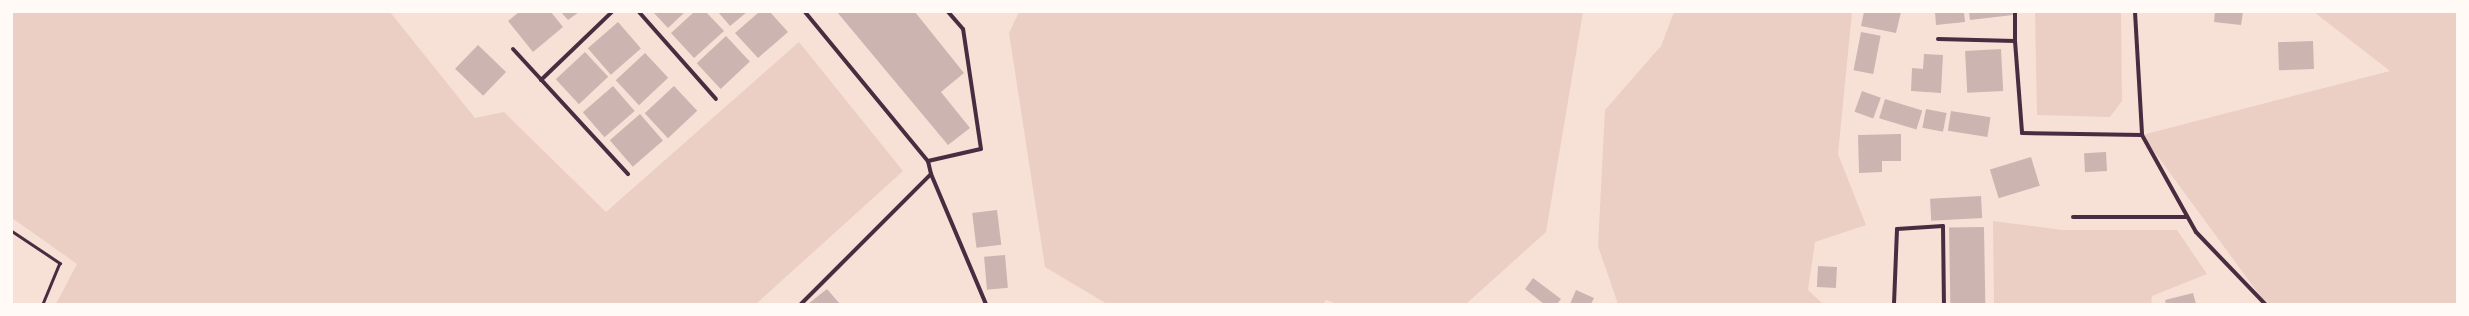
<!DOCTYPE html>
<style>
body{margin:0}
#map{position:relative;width:2469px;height:316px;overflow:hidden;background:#f7e1d7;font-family:"Fira Sans Condensed",sans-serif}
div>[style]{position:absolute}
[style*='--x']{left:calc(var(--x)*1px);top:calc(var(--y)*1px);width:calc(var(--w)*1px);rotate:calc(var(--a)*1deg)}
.green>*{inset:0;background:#ebcfc5}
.building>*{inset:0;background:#ccb4b1;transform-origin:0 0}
.path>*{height:2.5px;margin:-1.25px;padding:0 1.25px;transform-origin:1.25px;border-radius:1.25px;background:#4a2c40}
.minor>*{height:4px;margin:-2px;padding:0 2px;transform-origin:2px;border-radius:2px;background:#4a2c40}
span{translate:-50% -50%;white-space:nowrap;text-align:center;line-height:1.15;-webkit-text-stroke:4px #fffaf5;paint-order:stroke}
.frame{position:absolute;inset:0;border:13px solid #fffaf5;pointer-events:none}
</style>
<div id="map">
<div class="green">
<i style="clip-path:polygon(12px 12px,390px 12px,475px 118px,504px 112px,606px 212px,799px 42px,903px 171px,756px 304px,56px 304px,77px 264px,12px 218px)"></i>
<i style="clip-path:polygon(1019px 12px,1583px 12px,1546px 232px,1466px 304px,1337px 304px,1326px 300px,1323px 304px,1107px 304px,1045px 267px,1009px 33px)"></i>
<i style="clip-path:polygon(1674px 12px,1852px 12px,1838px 154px,1866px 225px,1815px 242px,1808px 290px,1823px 304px,1618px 304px,1598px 246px,1605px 110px,1661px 46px)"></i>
<i style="clip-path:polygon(2035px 12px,2121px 12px,2122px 101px,2110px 117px,2037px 115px)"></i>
<i style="clip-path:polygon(2314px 12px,2457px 12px,2457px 304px,2266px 304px,2142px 135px,2390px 71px)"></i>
<i style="clip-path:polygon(1993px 221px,2062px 230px,2177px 230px,2207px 274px,2152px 296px,2151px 304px,1994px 304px)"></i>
</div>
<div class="building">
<i style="clip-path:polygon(519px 12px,551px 12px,563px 27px,533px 52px,508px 21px)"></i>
<i style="clip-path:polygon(561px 12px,579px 12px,568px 20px)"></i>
<i style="clip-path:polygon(653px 12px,685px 12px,668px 28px)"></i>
<i style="clip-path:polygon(694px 12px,706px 12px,724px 31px,694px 58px,671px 33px)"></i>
<i style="clip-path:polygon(718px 12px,747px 12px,730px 26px)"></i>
<i style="clip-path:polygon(759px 12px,770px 12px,788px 32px,758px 58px,735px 33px)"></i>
<i style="clip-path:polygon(837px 12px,915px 12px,964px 73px,941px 92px,970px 128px,948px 145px)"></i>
<i style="clip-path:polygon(1864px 12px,1901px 12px,1896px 33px,1861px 26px)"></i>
<i style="clip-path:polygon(1935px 12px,1964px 12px,1965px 22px,1936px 25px)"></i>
<i style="clip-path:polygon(1969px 12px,2012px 12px,2013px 15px,1970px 20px)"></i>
<i style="clip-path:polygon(2215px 12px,2243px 12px,2241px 25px,2214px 22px)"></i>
<i style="left:618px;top:22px;width:35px;height:40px;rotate:49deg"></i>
<i style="left:1861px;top:32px;width:20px;height:39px;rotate:11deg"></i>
<i style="left:726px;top:36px;width:35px;height:40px;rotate:47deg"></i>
<i style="left:2313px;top:41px;width:28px;height:35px;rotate:88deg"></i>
<i style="left:478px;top:45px;width:39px;height:33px;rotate:44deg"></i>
<i style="left:2001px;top:49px;width:42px;height:36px;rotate:87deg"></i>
<i style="left:585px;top:52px;width:34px;height:40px;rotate:47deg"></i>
<i style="left:645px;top:53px;width:34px;height:40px;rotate:47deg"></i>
<i style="clip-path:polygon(1924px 54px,1943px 55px,1941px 93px,1911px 91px,1912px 68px,1923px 69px)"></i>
<i style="left:613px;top:86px;width:33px;height:40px;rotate:49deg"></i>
<i style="left:674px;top:86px;width:34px;height:40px;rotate:47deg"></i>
<i style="left:1862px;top:91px;width:20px;height:22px;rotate:20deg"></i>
<i style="left:1885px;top:99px;width:39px;height:20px;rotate:17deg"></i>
<i style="left:1926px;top:109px;width:21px;height:19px;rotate:11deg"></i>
<i style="left:1951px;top:111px;width:40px;height:20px;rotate:9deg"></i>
<i style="left:640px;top:114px;width:35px;height:40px;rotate:49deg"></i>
<i style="clip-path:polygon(1901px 134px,1901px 161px,1882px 161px,1882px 172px,1859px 173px,1858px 135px)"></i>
<i style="left:2106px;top:152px;width:19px;height:22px;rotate:87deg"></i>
<i style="left:2031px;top:157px;width:30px;height:43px;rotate:73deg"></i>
<i style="left:1981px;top:196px;width:22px;height:51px;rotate:87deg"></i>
<i style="left:997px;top:210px;width:35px;height:25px;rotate:83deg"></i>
<i style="left:1984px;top:227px;width:77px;height:35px;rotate:89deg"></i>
<i style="left:1005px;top:255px;width:33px;height:21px;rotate:85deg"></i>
<i style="left:1818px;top:266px;width:19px;height:21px;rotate:3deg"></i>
<i style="clip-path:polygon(1533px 278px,1561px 299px,1557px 304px,1544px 304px,1525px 289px)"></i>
<i style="clip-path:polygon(827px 289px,840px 304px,808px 304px)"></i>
<i style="clip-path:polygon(1576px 290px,1594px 298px,1591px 304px,1570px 304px)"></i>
<i style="clip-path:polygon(2193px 293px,2196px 304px,2166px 304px,2165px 300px)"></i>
</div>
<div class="path">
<i style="--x:12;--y:231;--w:58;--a:33.7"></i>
<i style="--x:60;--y:263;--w:44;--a:112.5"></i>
</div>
<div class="minor">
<i style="--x:639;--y:12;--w:116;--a:48.5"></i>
<i style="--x:805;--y:12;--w:193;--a:50.5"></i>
<i style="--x:928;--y:161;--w:13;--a:77"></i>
<i style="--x:931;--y:174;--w:141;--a:67.1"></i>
<i style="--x:2135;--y:12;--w:123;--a:86.7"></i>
<i style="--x:2142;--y:135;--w:111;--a:60.9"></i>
<i style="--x:2196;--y:232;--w:100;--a:46.2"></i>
<i style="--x:1938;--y:39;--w:77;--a:1.5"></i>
<i style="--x:2015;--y:41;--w:92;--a:85.6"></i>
<i style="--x:2022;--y:133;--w:120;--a:1"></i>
<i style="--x:2015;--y:41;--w:29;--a:-90"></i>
<i style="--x:513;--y:49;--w:170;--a:47.4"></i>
<i style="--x:541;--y:80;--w:98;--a:-43.8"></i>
<i style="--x:928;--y:161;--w:54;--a:-12.8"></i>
<i style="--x:981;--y:149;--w:121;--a:-98.5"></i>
<i style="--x:963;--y:29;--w:23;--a:-131"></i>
<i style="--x:2073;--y:217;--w:114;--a:0"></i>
<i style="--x:801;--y:304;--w:184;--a:-45"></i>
<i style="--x:1894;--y:304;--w:75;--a:-87.7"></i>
<i style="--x:1897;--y:229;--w:46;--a:-3.7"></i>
<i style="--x:1943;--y:226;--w:78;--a:89.3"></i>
</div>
<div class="frame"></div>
</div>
